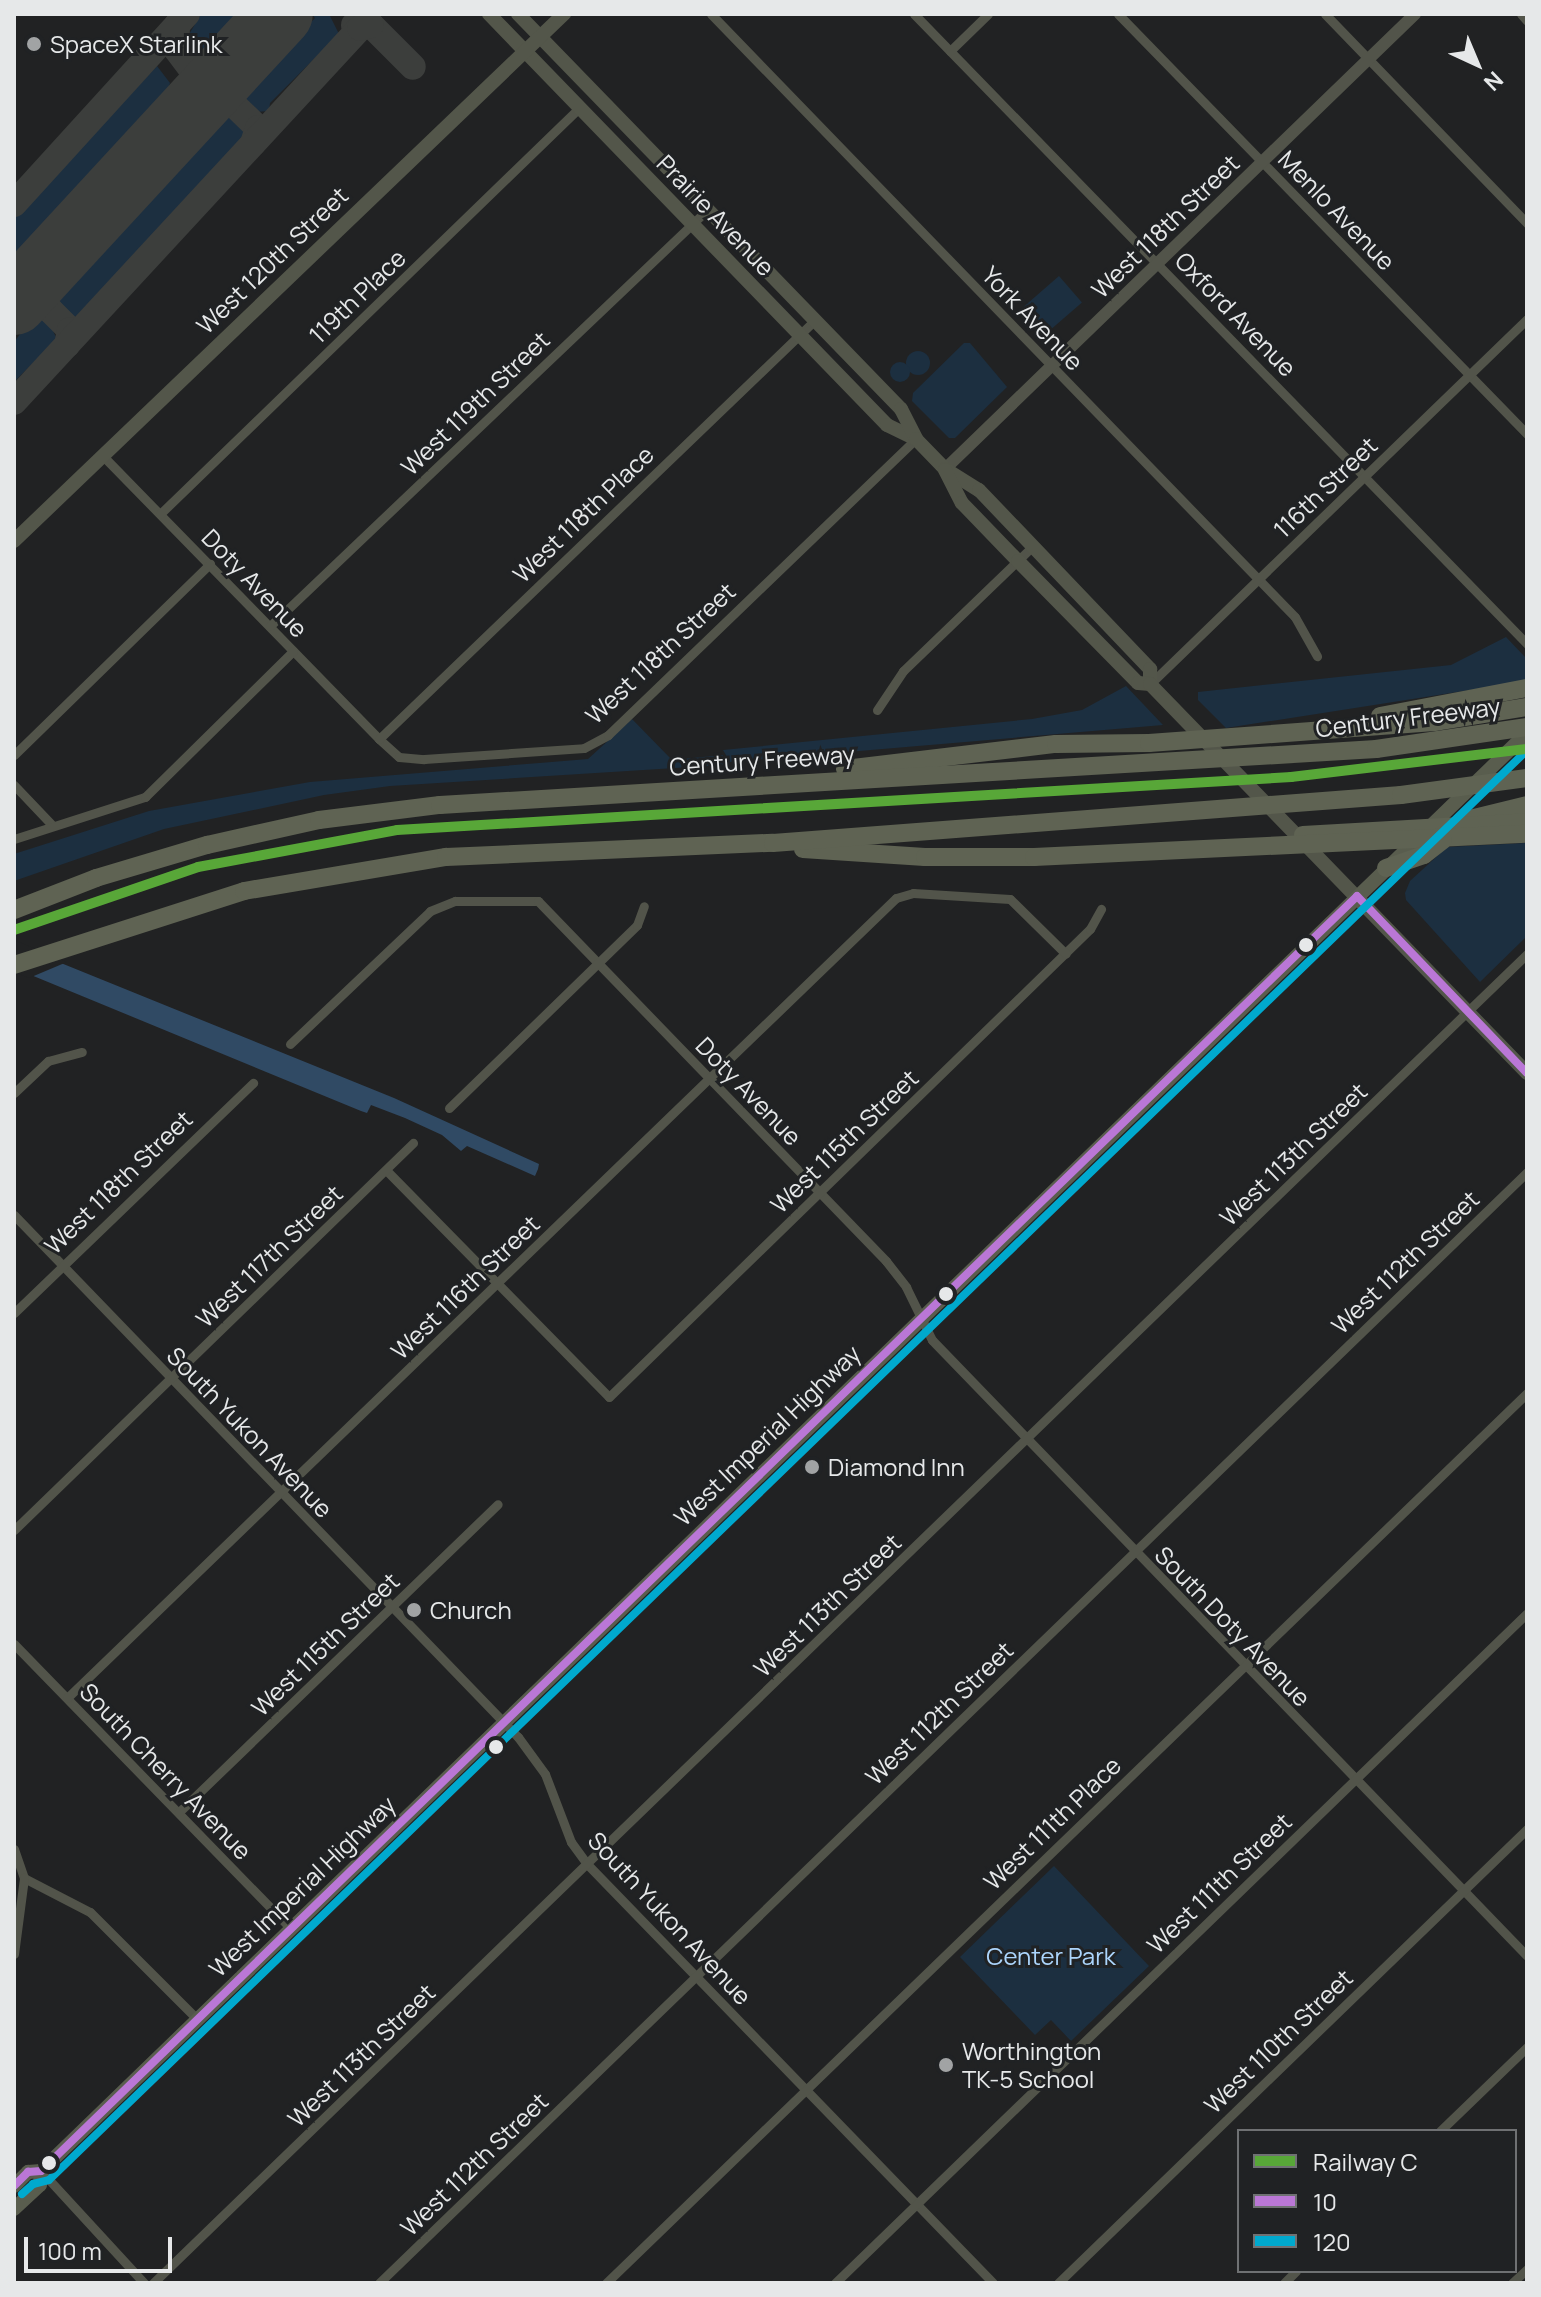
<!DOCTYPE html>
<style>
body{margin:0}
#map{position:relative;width:1541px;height:2297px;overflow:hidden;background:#212223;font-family:Manrope,sans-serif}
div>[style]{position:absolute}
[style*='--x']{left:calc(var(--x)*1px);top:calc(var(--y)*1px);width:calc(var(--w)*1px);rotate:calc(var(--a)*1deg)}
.green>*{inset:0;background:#1c2f40;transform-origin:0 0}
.round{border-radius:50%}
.water>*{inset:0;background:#304a64}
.pier>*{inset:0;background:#212223}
.taxiway>*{height:26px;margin:-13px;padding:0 13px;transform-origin:13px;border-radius:13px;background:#3c3e3c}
.runway>*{height:66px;margin:-33px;padding:0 33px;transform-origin:33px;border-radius:33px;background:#3c3e3c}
.minor>*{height:9px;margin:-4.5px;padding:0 4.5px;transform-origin:4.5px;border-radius:4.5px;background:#52544a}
.tertiary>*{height:12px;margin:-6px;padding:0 6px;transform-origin:6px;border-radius:6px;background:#52544a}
.secondary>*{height:14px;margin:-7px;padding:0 7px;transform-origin:7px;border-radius:7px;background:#53564a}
.primary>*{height:14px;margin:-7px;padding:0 7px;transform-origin:7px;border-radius:7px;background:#595d4e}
.motorway>*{height:18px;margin:-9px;padding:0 9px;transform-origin:9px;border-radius:9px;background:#5f6353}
.bus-1>*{height:8px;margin:-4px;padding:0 4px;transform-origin:4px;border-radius:4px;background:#ba77d6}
.bus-2>*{height:8px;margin:-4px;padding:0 4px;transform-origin:4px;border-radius:4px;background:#00a9ce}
.rail-1>*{height:10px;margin:-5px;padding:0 5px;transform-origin:5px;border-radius:5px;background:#58a738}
.dots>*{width:22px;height:22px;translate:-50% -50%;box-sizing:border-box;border:4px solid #202224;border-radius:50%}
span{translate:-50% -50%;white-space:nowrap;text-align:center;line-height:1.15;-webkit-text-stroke:6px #202224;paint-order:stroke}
.poi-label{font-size:24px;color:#e6e8e9}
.left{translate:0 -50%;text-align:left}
.street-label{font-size:24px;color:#e6e8e9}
.park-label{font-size:24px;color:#acd5fc}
.frame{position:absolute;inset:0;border:16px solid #e6e8e9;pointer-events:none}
.legend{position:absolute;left:1237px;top:2129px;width:280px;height:144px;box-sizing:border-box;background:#202224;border:2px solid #6f7173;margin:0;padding:10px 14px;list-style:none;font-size:24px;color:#e6e8e9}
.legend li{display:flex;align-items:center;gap:16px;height:40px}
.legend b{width:40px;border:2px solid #6f7173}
.north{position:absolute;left:1437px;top:24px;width:80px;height:80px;-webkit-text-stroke:6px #202224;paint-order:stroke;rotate:136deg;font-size:22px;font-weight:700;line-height:32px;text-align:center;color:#e6e8e9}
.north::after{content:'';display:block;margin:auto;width:28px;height:36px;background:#e6e8e9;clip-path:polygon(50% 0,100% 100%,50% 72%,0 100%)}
.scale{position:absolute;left:24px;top:2237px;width:148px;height:36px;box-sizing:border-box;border:4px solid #e6e8e9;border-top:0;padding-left:10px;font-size:24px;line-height:28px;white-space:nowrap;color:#e6e8e9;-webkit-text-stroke:6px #202224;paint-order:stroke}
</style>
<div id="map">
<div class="green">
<i style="clip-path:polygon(201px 14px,241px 14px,209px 54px,188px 36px)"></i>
<i style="clip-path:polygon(312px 14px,329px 14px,339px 34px,270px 103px,269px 111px,255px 112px,242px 100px,242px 88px,248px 89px,315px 18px)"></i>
<i style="clip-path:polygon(157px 66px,170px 83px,166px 96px,14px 257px,14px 217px)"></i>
<i style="clip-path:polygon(223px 111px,243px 126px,243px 137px,85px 310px,75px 317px,68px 315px,53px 301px,54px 292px,60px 294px)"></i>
<i style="left:1059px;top:276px;width:35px;height:54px;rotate:49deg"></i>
<i style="clip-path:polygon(35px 315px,46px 317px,57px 339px,14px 382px,14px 342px)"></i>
<i style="clip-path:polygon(964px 343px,970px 343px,1007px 387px,955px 438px,949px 438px,912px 401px,913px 393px)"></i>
<i class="round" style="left:906px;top:351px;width:24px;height:24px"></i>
<i class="round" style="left:890px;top:362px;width:20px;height:20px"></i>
<i style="clip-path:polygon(1506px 637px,1527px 659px,1527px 681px,1226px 728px,1198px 700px,1198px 692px,1451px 665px)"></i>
<i style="clip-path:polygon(1126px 686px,1163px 725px,730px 762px,723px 750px,1032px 719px,1082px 710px)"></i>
<i style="clip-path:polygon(632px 719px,672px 760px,723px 755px,723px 765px,390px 786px,324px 795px,164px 829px,14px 881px,14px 854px,149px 811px,310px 782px,588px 759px)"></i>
<i style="clip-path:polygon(1527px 843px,1527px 936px,1480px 982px,1406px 900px,1405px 893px,1410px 881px,1447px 847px)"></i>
<i style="clip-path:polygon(1054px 1866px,1149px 1966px,1071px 2041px,1051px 2020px,1035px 2035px,960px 1957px)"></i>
</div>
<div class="water">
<i style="clip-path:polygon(14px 944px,394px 1098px,539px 1164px,538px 1169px,535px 1176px,467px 1146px,461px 1151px,442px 1135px,405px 1118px,371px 1105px,367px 1113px,361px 1111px,14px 968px)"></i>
</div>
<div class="pier">
<i style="clip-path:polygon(14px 940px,67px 962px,29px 978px,14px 972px)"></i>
</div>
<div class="taxiway">
<i style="--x:177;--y:25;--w:24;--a:92"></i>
<i style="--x:176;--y:49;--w:36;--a:53"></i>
<i style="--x:198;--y:78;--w:29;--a:98"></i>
<i style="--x:194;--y:107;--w:23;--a:-29"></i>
<i style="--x:214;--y:96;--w:17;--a:17"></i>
<i style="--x:230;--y:101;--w:39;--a:44"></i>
<i style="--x:258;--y:128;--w:16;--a:108"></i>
<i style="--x:354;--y:25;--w:17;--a:0"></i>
<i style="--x:371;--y:25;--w:59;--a:45"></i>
<i style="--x:14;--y:204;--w:257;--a:-47.7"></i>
<i style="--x:14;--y:307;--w:21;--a:-11"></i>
<i style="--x:35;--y:303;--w:17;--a:25"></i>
<i style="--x:50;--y:310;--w:28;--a:45"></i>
<i style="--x:70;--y:330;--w:15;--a:101"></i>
<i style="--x:14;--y:402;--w:510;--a:-47.23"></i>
<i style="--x:360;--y:28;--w:11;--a:-15"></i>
</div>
<div class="runway">
<i style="--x:14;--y:302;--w:392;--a:-47.3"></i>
</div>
<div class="minor">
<i style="--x:711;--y:14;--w:839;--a:45.92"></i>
<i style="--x:1295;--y:617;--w:45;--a:60.6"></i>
<i style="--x:914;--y:14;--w:879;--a:45.78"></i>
<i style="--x:1118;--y:14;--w:586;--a:45.76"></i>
<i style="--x:1325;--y:14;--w:291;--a:46"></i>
<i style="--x:1521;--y:14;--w:9;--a:49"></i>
<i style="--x:950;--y:51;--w:53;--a:-44.2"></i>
<i style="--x:102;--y:455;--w:397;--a:45.7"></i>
<i style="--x:379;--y:739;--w:27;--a:42"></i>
<i style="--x:399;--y:757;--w:25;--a:5"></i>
<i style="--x:424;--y:759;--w:160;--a:-3.9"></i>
<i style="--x:584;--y:748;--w:27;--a:-28"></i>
<i style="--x:608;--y:735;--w:427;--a:-43.9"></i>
<i style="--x:160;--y:514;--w:586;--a:-44.1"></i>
<i style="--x:270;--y:626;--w:605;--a:-43.59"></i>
<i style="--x:1150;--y:684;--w:525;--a:-44.07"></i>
<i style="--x:877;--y:710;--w:47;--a:-56.3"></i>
<i style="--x:903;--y:671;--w:179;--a:-43.9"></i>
<i style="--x:379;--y:739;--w:605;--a:-43.86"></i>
<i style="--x:14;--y:755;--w:274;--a:-44.3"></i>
<i style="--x:14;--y:785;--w:54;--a:46.5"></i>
<i style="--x:14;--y:839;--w:138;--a:-17.8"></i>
<i style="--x:145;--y:797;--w:208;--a:-44.6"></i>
<i style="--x:290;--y:1044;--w:193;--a:-43.5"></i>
<i style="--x:430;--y:911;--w:27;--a:-22"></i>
<i style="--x:455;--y:901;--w:83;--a:0"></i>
<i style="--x:538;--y:901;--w:501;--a:45.97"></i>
<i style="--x:886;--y:1261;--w:33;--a:52"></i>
<i style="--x:906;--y:1287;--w:59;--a:63.9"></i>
<i style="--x:932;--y:1340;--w:856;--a:45.99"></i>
<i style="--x:14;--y:1093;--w:47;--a:-43.3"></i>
<i style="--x:48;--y:1061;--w:35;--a:-15"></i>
<i style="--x:449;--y:1108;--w:262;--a:-44.2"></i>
<i style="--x:637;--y:925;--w:20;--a:-70"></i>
<i style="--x:386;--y:1170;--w:318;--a:45.5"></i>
<i style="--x:609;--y:1397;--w:671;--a:-44.22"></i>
<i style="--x:1090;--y:929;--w:23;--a:-61"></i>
<i style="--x:14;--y:1215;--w:726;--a:46.01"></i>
<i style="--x:518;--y:1737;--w:46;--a:53.9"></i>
<i style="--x:545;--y:1774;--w:73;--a:69.1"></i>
<i style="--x:571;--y:1842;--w:29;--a:54"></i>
<i style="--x:588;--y:1865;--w:582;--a:45.9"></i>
<i style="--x:14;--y:1313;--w:332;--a:-43.9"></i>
<i style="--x:14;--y:1530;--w:556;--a:-44.13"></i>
<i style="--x:14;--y:1644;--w:395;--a:45.8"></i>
<i style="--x:67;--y:1698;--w:1152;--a:-43.98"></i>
<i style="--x:896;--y:898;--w:18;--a:-16"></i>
<i style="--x:913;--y:893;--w:97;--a:3.5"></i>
<i style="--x:1010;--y:899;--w:78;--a:44.5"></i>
<i style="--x:179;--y:1812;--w:443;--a:-44"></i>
<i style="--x:14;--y:1849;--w:31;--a:71"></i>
<i style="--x:24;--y:1878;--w:74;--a:27.3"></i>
<i style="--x:90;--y:1912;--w:151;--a:45"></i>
<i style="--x:14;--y:1954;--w:77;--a:-82.5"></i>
<i style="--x:1440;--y:2131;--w:121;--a:-44"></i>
<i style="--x:41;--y:2171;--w:152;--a:47.4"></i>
<i style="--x:153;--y:2283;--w:1912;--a:-44.05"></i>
<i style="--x:379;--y:2283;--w:1598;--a:-44.06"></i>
<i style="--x:606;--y:2283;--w:1281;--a:-44.02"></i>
<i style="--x:835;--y:2283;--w:963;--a:-44.07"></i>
<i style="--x:1058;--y:2283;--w:653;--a:-44.07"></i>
<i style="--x:1284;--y:2283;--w:17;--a:-45"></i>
<i style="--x:1512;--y:2283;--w:21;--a:-43"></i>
</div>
<div class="tertiary">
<i style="--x:945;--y:469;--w:654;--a:-44.07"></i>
</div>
<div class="secondary">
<i style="--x:489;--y:14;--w:572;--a:45.92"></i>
<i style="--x:887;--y:425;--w:32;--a:26"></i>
<i style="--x:518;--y:14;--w:550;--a:45.88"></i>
<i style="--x:901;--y:409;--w:34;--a:63"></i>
<i style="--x:916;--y:439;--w:42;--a:46"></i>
<i style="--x:945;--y:469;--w:40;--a:32"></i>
<i style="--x:979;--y:490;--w:248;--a:46.3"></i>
<i style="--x:1150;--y:669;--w:15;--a:90"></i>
<i style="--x:945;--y:470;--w:37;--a:63"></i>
<i style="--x:962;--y:503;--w:81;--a:46"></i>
<i style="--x:1018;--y:561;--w:171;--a:45.5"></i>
<i style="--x:1138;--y:683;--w:12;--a:5"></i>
<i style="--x:1150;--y:684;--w:542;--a:45.9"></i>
<i style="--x:14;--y:541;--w:762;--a:-43.78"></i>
</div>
<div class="primary">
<i style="--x:14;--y:2186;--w:20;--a:-45"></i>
<i style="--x:28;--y:2172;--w:13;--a:-4"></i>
<i style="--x:41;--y:2171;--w:2068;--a:-44.06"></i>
<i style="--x:14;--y:2209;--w:35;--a:-43"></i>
<i style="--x:40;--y:2185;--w:14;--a:-86"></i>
</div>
<div class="motorway">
<i style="--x:1380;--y:716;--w:150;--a:-10.8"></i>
<i style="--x:845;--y:769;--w:212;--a:-6.8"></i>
<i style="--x:1056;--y:744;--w:93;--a:-0.6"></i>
<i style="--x:1149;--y:743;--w:286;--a:-4.2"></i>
<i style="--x:1434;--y:722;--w:94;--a:-9.2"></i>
<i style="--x:1470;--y:819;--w:59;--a:-13.8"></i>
<i style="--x:1303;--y:835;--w:224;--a:-3.3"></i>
<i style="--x:803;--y:849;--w:122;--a:3.8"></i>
<i style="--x:925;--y:857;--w:109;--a:0"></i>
<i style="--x:1034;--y:857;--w:494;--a:-2.7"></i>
<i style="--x:1386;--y:868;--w:40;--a:-18.9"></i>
<i style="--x:1424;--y:855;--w:24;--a:-38"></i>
<i style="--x:14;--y:910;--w:88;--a:-21.3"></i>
<i style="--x:96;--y:878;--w:116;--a:-16.6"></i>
<i style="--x:207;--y:845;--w:115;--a:-12.6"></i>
<i style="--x:319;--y:820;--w:122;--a:-7.1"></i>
<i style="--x:440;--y:805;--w:938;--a:-3.42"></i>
<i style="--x:1376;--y:749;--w:153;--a:-8.3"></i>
<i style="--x:14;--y:965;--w:242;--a:-17.8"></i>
<i style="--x:244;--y:891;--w:205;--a:-9.6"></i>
<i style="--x:446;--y:857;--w:327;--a:-2.5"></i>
<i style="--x:773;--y:843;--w:630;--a:-4.37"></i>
<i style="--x:1401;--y:795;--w:127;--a:-7.7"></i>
</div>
<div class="bus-1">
<i style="--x:14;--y:2186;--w:20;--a:-45"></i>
<i style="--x:28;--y:2172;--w:13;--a:-4"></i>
<i style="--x:41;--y:2171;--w:1832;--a:-44.09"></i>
<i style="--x:1357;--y:896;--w:245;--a:46.2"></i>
</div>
<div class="bus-2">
<i style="--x:22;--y:2194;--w:15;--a:-42"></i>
<i style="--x:33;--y:2184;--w:16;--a:-14"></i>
<i style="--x:49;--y:2180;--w:2057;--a:-44.05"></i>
</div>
<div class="rail-1">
<i style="--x:14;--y:930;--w:194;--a:-18.9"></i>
<i style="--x:198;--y:867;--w:202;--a:-10.5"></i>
<i style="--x:397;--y:830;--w:896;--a:-3.39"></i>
<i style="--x:1291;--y:777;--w:238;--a:-6.8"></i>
</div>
<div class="dots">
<i style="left:34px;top:44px;background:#a1a3a4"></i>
<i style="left:1306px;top:945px;background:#e6e8e9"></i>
<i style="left:946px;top:1294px;background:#e6e8e9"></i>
<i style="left:812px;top:1467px;background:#a1a3a4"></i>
<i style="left:414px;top:1610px;background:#a1a3a4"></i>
<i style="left:496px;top:1747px;background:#e6e8e9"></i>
<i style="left:946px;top:2065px;background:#a1a3a4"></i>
<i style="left:49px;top:2163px;background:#e6e8e9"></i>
</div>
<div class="poi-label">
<span class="left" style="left:50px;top:44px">SpaceX Starlink</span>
<span class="left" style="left:828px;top:1467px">Diamond Inn</span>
<span class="left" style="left:430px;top:1610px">Church</span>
<span class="left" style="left:962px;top:2065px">Worthington<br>TK-5 School</span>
</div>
<div class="street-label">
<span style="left:1337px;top:210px;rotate:46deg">Menlo Avenue</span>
<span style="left:716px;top:215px;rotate:46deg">Prairie Avenue</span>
<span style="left:1165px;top:226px;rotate:-44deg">West 118th Street</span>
<span style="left:272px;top:260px;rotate:-44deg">West 120th Street</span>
<span style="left:357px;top:296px;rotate:-44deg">119th Place</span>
<span style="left:1236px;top:314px;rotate:46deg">Oxford Avenue</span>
<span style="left:1033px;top:318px;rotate:46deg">York Avenue</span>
<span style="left:475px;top:403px;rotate:-44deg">West 119th Street</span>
<span style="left:1325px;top:487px;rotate:-44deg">116th Street</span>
<span style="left:583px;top:514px;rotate:-44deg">West 118th Place</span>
<span style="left:255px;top:583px;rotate:46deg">Doty Avenue</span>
<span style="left:660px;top:653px;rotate:-43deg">West 118th Street</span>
<span style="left:1408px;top:717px;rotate:-7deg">Century Freeway</span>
<span style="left:762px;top:760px;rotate:-4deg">Century Freeway</span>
<span style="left:749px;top:1091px;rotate:46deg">Doty Avenue</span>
<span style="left:844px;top:1141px;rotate:-44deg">West 115th Street</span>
<span style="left:1293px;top:1154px;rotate:-44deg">West 113th Street</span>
<span style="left:118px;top:1182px;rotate:-44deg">West 118th Street</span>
<span style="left:269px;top:1256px;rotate:-44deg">West 117th Street</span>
<span style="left:1405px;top:1262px;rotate:-44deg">West 112th Street</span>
<span style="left:465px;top:1287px;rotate:-44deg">West 116th Street</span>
<span style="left:250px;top:1432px;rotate:46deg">South Yukon Avenue</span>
<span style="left:767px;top:1435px;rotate:-44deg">West Imperial Highway</span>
<span style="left:827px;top:1605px;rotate:-44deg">West 113th Street</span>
<span style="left:1233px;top:1626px;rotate:46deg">South Doty Avenue</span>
<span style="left:325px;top:1644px;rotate:-44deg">West 115th Street</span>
<span style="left:939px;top:1713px;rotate:-44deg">West 112th Street</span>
<span style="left:166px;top:1771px;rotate:46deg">South Cherry Avenue</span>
<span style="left:1052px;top:1823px;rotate:-44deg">West 111th Place</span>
<span style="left:1219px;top:1883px;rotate:-44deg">West 111th Street</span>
<span style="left:302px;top:1886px;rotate:-44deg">West Imperial Highway</span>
<span style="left:670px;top:1918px;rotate:47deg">South Yukon Avenue</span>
<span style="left:1278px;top:2041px;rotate:-44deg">West 110th Street</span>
<span style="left:361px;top:2055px;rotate:-44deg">West 113th Street</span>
<span style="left:474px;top:2164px;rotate:-44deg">West 112th Street</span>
</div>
<div class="park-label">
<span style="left:1051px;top:1956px">Center Park</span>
</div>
<div class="frame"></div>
<ul class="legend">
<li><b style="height:10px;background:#58a738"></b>Railway C</li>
<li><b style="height:10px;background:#ba77d6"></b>10</li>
<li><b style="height:10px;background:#00a9ce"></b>120</li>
</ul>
<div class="north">N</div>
<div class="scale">100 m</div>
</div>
